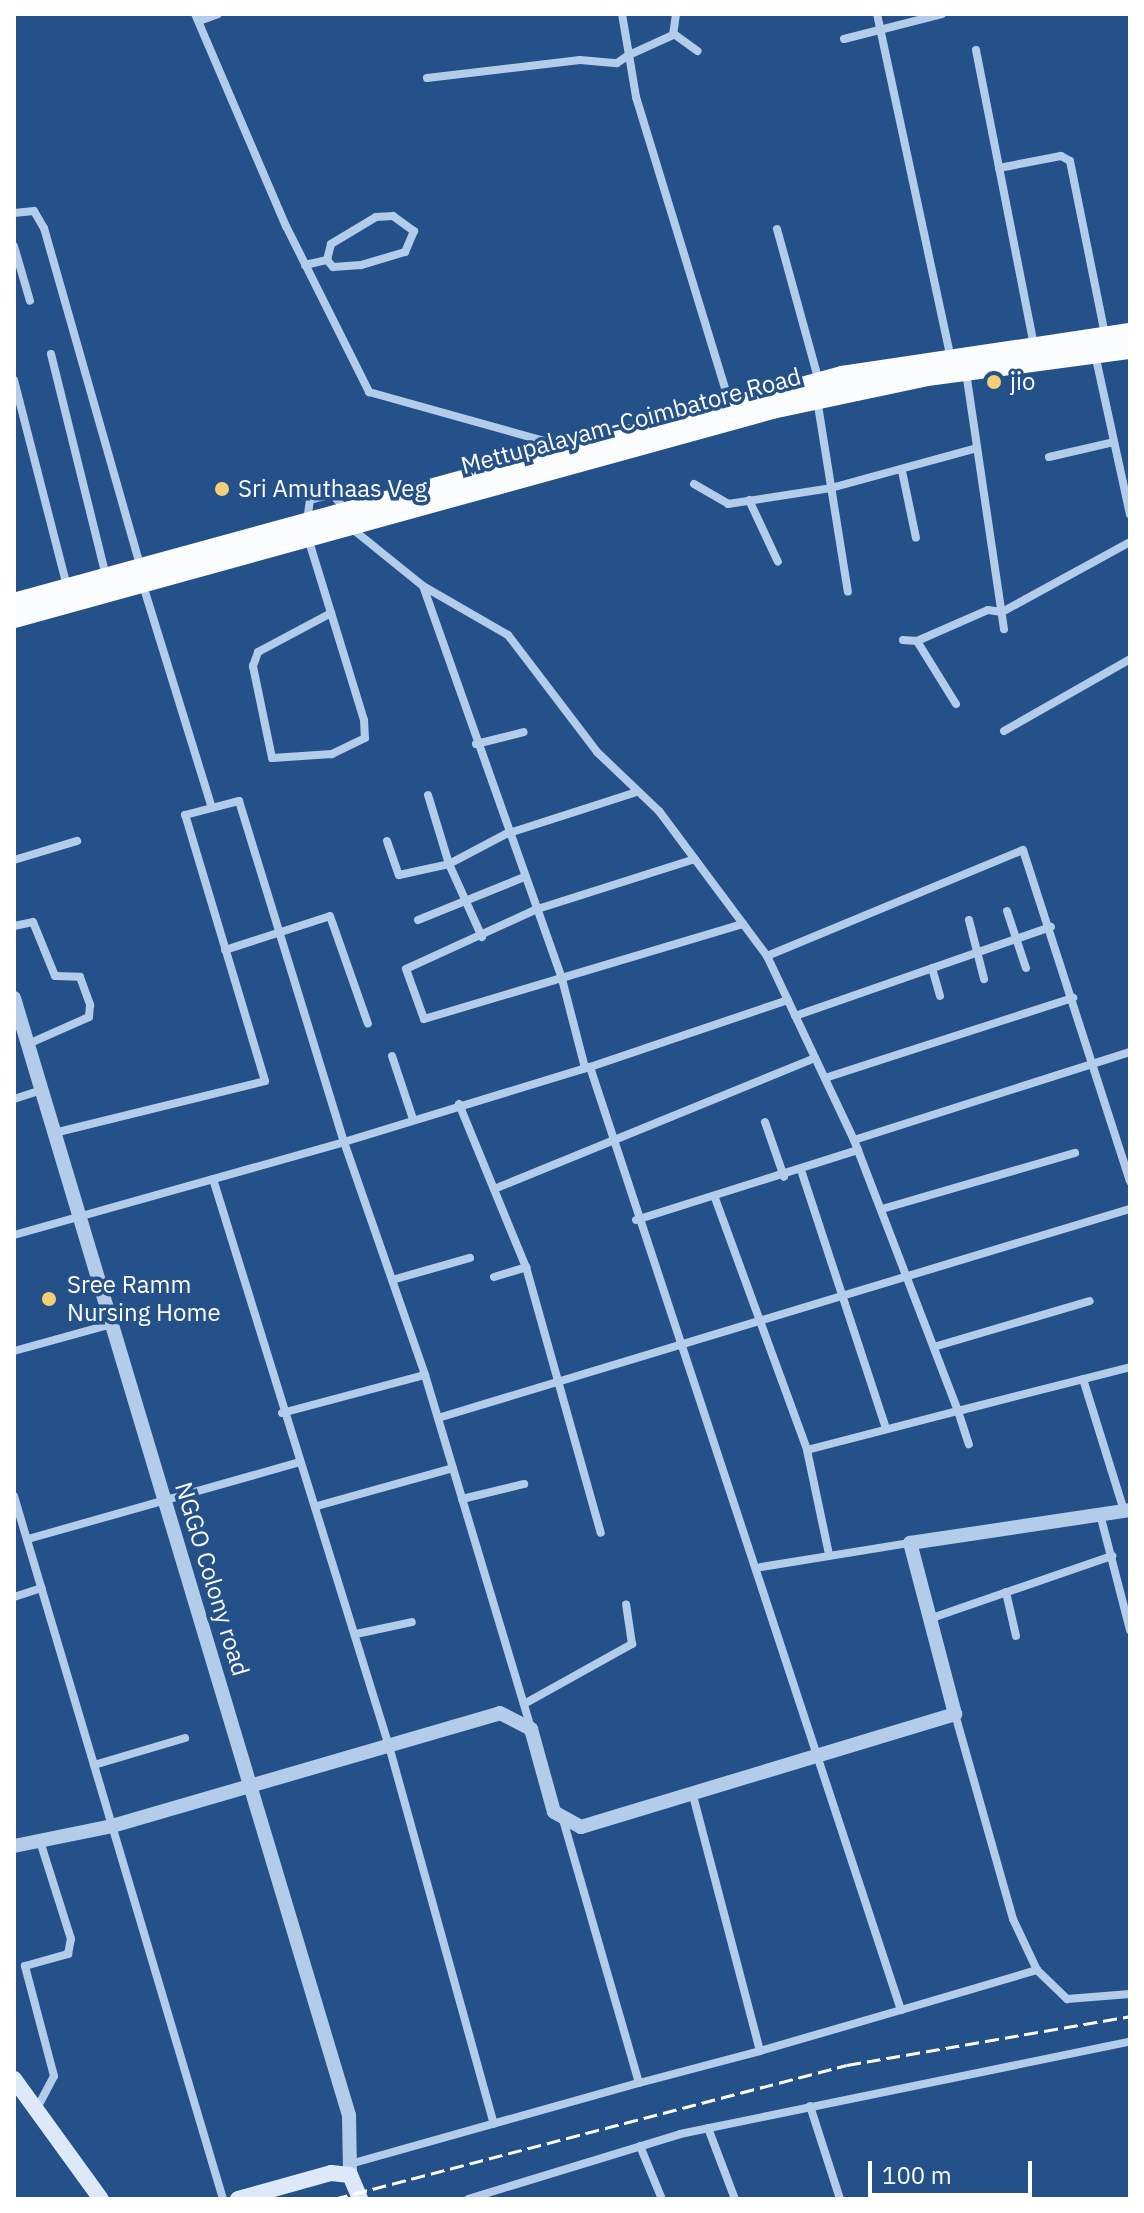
<!DOCTYPE html>
<style>
body{margin:0}
#map{position:relative;width:1144px;height:2213px;overflow:hidden;background:#25518a;font-family:"IBM Plex Sans",sans-serif}
div>[style]{position:absolute}
[style*='--x']{left:calc(var(--x)*1px);top:calc(var(--y)*1px);width:calc(var(--w)*1px);rotate:calc(var(--a)*1deg)}
.minor>*{height:8px;margin:-4px;padding:0 4px;transform-origin:4px;border-radius:4px;background:#b3ccea}
.tertiary>*{height:14px;margin:-7px;padding:0 7px;transform-origin:7px;border-radius:7px;background:#b3ccea}
.secondary>*{height:16px;margin:-8px;padding:0 8px;transform-origin:8px;border-radius:8px;background:#dde9f8}
.trunk>*{height:20px;margin:-10px;padding:0 10px;transform-origin:10px;border-radius:10px;background:#fafcfe}
.rail>*{height:3px;margin-top:-1.5px;transform-origin:0;background:repeating-linear-gradient(90deg,#fff 0 14px,transparent 0 20px)}
.dots>*{width:22px;height:22px;translate:-50% -50%;box-sizing:border-box;border:4px solid #25518a;border-radius:50%}
span{translate:-50% -50%;white-space:nowrap;text-align:center;line-height:1.15;-webkit-text-stroke:7px #25518a;paint-order:stroke}
.poi-label{font-size:24px;color:#fff}
.left{translate:0 -50%;text-align:left}
.street-label{font-size:24px;color:#fff}
.frame{position:absolute;inset:0;border:16px solid #fff;pointer-events:none}
.scale{position:absolute;left:868px;top:2161px;width:164px;height:36px;box-sizing:border-box;border:4px solid #fff;border-top:0;padding-left:10px;font-size:24px;line-height:28px;white-space:nowrap;color:#fff;-webkit-text-stroke:6px #25518a;paint-order:stroke}
</style>
<div id="map">
<div class="minor">
<i style="--x:195;--y:14;--w:231;--a:66.8"></i>
<i style="--x:286;--y:226;--w:186;--a:63.4"></i>
<i style="--x:369;--y:392;--w:201;--a:15.6"></i>
<i style="--x:676;--y:14;--w:21;--a:98"></i>
<i style="--x:673;--y:35;--w:48;--a:155.6"></i>
<i style="--x:629;--y:55;--w:43;--a:80.5"></i>
<i style="--x:636;--y:97;--w:321;--a:73"></i>
<i style="--x:877;--y:14;--w:352;--a:77.9"></i>
<i style="--x:199;--y:21;--w:20;--a:-20"></i>
<i style="--x:674;--y:34;--w:29;--a:36"></i>
<i style="--x:844;--y:39;--w:101;--a:-14.3"></i>
<i style="--x:976;--y:50;--w:301;--a:78.9"></i>
<i style="--x:427;--y:78;--w:154;--a:-6.7"></i>
<i style="--x:580;--y:60;--w:37;--a:5"></i>
<i style="--x:617;--y:63;--w:14;--a:-34"></i>
<i style="--x:629;--y:55;--w:42;--a:-99.7"></i>
<i style="--x:999;--y:168;--w:63;--a:-11"></i>
<i style="--x:1061;--y:156;--w:10;--a:29"></i>
<i style="--x:1070;--y:161;--w:177;--a:78.6"></i>
<i style="--x:14;--y:213;--w:20;--a:-6"></i>
<i style="--x:34;--y:211;--w:20;--a:60"></i>
<i style="--x:44;--y:228;--w:350;--a:74.1"></i>
<i style="--x:777;--y:229;--w:158;--a:74.6"></i>
<i style="--x:14;--y:246;--w:57;--a:73.8"></i>
<i style="--x:305;--y:265;--w:23;--a:-13"></i>
<i style="--x:327;--y:260;--w:16;--a:-76"></i>
<i style="--x:331;--y:244;--w:52;--a:-31"></i>
<i style="--x:376;--y:217;--w:17;--a:-3"></i>
<i style="--x:393;--y:216;--w:26;--a:36"></i>
<i style="--x:414;--y:231;--w:23;--a:113"></i>
<i style="--x:405;--y:252;--w:46;--a:163.5"></i>
<i style="--x:361;--y:265;--w:28;--a:176"></i>
<i style="--x:333;--y:267;--w:9;--a:-131"></i>
<i style="--x:51;--y:354;--w:229;--a:76.1"></i>
<i style="--x:1095;--y:354;--w:164;--a:77.7"></i>
<i style="--x:966;--y:372;--w:260;--a:81.6"></i>
<i style="--x:14;--y:380;--w:214;--a:75.6"></i>
<i style="--x:817;--y:399;--w:195;--a:80.9"></i>
<i style="--x:1049;--y:457;--w:63;--a:-12.9"></i>
<i style="--x:902;--y:471;--w:68;--a:78.2"></i>
<i style="--x:694;--y:484;--w:39;--a:30"></i>
<i style="--x:728;--y:504;--w:104;--a:-8.8"></i>
<i style="--x:831;--y:488;--w:151;--a:-15.3"></i>
<i style="--x:749;--y:500;--w:68;--a:64.9"></i>
<i style="--x:307;--y:521;--w:21;--a:-82"></i>
<i style="--x:310;--y:500;--w:23;--a:-15"></i>
<i style="--x:332;--y:494;--w:21;--a:49"></i>
<i style="--x:350;--y:527;--w:94;--a:38.9"></i>
<i style="--x:423;--y:586;--w:98;--a:30"></i>
<i style="--x:508;--y:635;--w:147;--a:52.7"></i>
<i style="--x:597;--y:752;--w:86;--a:43.6"></i>
<i style="--x:659;--y:811;--w:181;--a:53.3"></i>
<i style="--x:767;--y:956;--w:277;--a:-22.5"></i>
<i style="--x:1023;--y:850;--w:348;--a:72.1"></i>
<i style="--x:308;--y:538;--w:190;--a:72.9"></i>
<i style="--x:364;--y:720;--w:18;--a:87"></i>
<i style="--x:365;--y:738;--w:37;--a:154"></i>
<i style="--x:332;--y:754;--w:60;--a:176.2"></i>
<i style="--x:272;--y:758;--w:94;--a:-101.7"></i>
<i style="--x:253;--y:666;--w:15;--a:-70"></i>
<i style="--x:258;--y:652;--w:83;--a:-28.1"></i>
<i style="--x:142;--y:582;--w:233;--a:72.8"></i>
<i style="--x:423;--y:586;--w:417;--a:70.5"></i>
<i style="--x:562;--y:979;--w:92;--a:75.5"></i>
<i style="--x:903;--y:640;--w:14;--a:4"></i>
<i style="--x:956;--y:704;--w:74;--a:-121.8"></i>
<i style="--x:917;--y:641;--w:77;--a:-23.6"></i>
<i style="--x:988;--y:610;--w:14;--a:8"></i>
<i style="--x:1002;--y:612;--w:146;--a:-28.7"></i>
<i style="--x:1004;--y:731;--w:145;--a:-29.7"></i>
<i style="--x:476;--y:744;--w:49;--a:-14"></i>
<i style="--x:387;--y:841;--w:36;--a:71"></i>
<i style="--x:399;--y:875;--w:51;--a:-12.4"></i>
<i style="--x:449;--y:864;--w:72;--a:-106.9"></i>
<i style="--x:695;--y:859;--w:166;--a:162.4"></i>
<i style="--x:537;--y:909;--w:144;--a:155.4"></i>
<i style="--x:406;--y:969;--w:53;--a:70.2"></i>
<i style="--x:424;--y:1019;--w:333;--a:-16.6"></i>
<i style="--x:14;--y:860;--w:66;--a:-16.8"></i>
<i style="--x:1007;--y:911;--w:60;--a:71.6"></i>
<i style="--x:418;--y:920;--w:112;--a:-22"></i>
<i style="--x:969;--y:920;--w:61;--a:75.7"></i>
<i style="--x:14;--y:926;--w:19;--a:-12"></i>
<i style="--x:33;--y:922;--w:58;--a:67.8"></i>
<i style="--x:55;--y:976;--w:25;--a:2"></i>
<i style="--x:80;--y:977;--w:30;--a:70"></i>
<i style="--x:90;--y:1005;--w:12;--a:95"></i>
<i style="--x:89;--y:1017;--w:67;--a:156.1"></i>
<i style="--x:482;--y:937;--w:80;--a:-114.3"></i>
<i style="--x:449;--y:864;--w:64;--a:-27.8"></i>
<i style="--x:506;--y:834;--w:134;--a:-17.8"></i>
<i style="--x:225;--y:950;--w:110;--a:-17.9"></i>
<i style="--x:330;--y:916;--w:114;--a:70.6"></i>
<i style="--x:767;--y:956;--w:204;--a:64.7"></i>
<i style="--x:854;--y:1140;--w:290;--a:69"></i>
<i style="--x:958;--y:1411;--w:178;--a:-14.3"></i>
<i style="--x:932;--y:968;--w:29;--a:74"></i>
<i style="--x:795;--y:1016;--w:271;--a:-19.2"></i>
<i style="--x:392;--y:1056;--w:66;--a:71.6"></i>
<i style="--x:590;--y:1067;--w:209;--a:-18.7"></i>
<i style="--x:825;--y:1078;--w:261;--a:-17.9"></i>
<i style="--x:14;--y:1099;--w:29;--a:-18"></i>
<i style="--x:459;--y:1104;--w:176;--a:67.7"></i>
<i style="--x:526;--y:1267;--w:276;--a:74.3"></i>
<i style="--x:765;--y:1122;--w:58;--a:70.9"></i>
<i style="--x:54;--y:1133;--w:217;--a:-13.8"></i>
<i style="--x:265;--y:1081;--w:278;--a:-106.7"></i>
<i style="--x:185;--y:815;--w:56;--a:-14.5"></i>
<i style="--x:239;--y:801;--w:357;--a:72.9"></i>
<i style="--x:344;--y:1142;--w:257;--a:-17"></i>
<i style="--x:590;--y:1067;--w:993;--a:71.75"></i>
<i style="--x:901;--y:2010;--w:147;--a:163.8"></i>
<i style="--x:760;--y:2051;--w:268;--a:-104.7"></i>
<i style="--x:854;--y:1140;--w:290;--a:-17.7"></i>
<i style="--x:802;--y:1173;--w:269;--a:71.8"></i>
<i style="--x:213;--y:1179;--w:594;--a:72.76"></i>
<i style="--x:389;--y:1746;--w:392;--a:74.5"></i>
<i style="--x:499;--y:1187;--w:341;--a:-22.2"></i>
<i style="--x:715;--y:1198;--w:268;--a:69.9"></i>
<i style="--x:807;--y:1450;--w:106;--a:78.1"></i>
<i style="--x:882;--y:1209;--w:201;--a:-16.2"></i>
<i style="--x:636;--y:1220;--w:233;--a:-17.5"></i>
<i style="--x:14;--y:1235;--w:343;--a:-15.7"></i>
<i style="--x:344;--y:1142;--w:247;--a:70.8"></i>
<i style="--x:425;--y:1375;--w:369;--a:73.3"></i>
<i style="--x:494;--y:1277;--w:34;--a:-17"></i>
<i style="--x:392;--y:1280;--w:81;--a:-15.8"></i>
<i style="--x:937;--y:1346;--w:159;--a:-16.4"></i>
<i style="--x:14;--y:1351;--w:102;--a:-15.4"></i>
<i style="--x:1083;--y:1379;--w:138;--a:72.7"></i>
<i style="--x:282;--y:1413;--w:148;--a:-14.9"></i>
<i style="--x:438;--y:1418;--w:723;--a:-16.81"></i>
<i style="--x:807;--y:1450;--w:156;--a:-14.5"></i>
<i style="--x:958;--y:1411;--w:35;--a:72"></i>
<i style="--x:14;--y:1496;--w:733;--a:73.44"></i>
<i style="--x:462;--y:1499;--w:64;--a:-13.6"></i>
<i style="--x:317;--y:1506;--w:141;--a:-15.6"></i>
<i style="--x:1100;--y:1514;--w:120;--a:75.5"></i>
<i style="--x:28;--y:1539;--w:283;--a:-15.8"></i>
<i style="--x:761;--y:1567;--w:151;--a:-9.2"></i>
<i style="--x:1006;--y:1592;--w:45;--a:77.2"></i>
<i style="--x:14;--y:1597;--w:29;--a:-18"></i>
<i style="--x:929;--y:1619;--w:194;--a:-19"></i>
<i style="--x:356;--y:1634;--w:57;--a:-12.1"></i>
<i style="--x:524;--y:1704;--w:124;--a:-29.1"></i>
<i style="--x:632;--y:1644;--w:40;--a:-98.5"></i>
<i style="--x:94;--y:1765;--w:95;--a:-16.5"></i>
<i style="--x:1037;--y:1970;--w:42;--a:44"></i>
<i style="--x:1067;--y:1999;--w:63;--a:-4.5"></i>
<i style="--x:901;--y:2010;--w:142;--a:-16.4"></i>
<i style="--x:1037;--y:1970;--w:56;--a:-115.2"></i>
<i style="--x:1013;--y:1919;--w:213;--a:-105.8"></i>
<i style="--x:639;--y:2083;--w:125;--a:-14.8"></i>
<i style="--x:810;--y:2106;--w:98;--a:72.1"></i>
<i style="--x:36;--y:2110;--w:38;--a:-62"></i>
<i style="--x:54;--y:2076;--w:114;--a:-104.8"></i>
<i style="--x:25;--y:1966;--w:45;--a:-15.6"></i>
<i style="--x:68;--y:1954;--w:15;--a:-79"></i>
<i style="--x:71;--y:1939;--w:103;--a:-107.6"></i>
<i style="--x:708;--y:2128;--w:76;--a:69.2"></i>
<i style="--x:640;--y:2146;--w:57;--a:67.5"></i>
<i style="--x:350;--y:2164;--w:300;--a:-15.7"></i>
<i style="--x:639;--y:2083;--w:271;--a:-106.1"></i>
<i style="--x:468;--y:2199;--w:222;--a:-17"></i>
<i style="--x:680;--y:2134;--w:459;--a:-11.6"></i>
</div>
<div class="tertiary">
<i style="--x:14;--y:998;--w:1166;--a:73.31"></i>
<i style="--x:349;--y:2115;--w:60;--a:89"></i>
<i style="--x:14;--y:1846;--w:100;--a:-11.5"></i>
<i style="--x:112;--y:1826;--w:404;--a:-16.2"></i>
<i style="--x:500;--y:1713;--w:35;--a:27"></i>
<i style="--x:531;--y:1729;--w:86;--a:74.5"></i>
<i style="--x:554;--y:1812;--w:31;--a:29"></i>
<i style="--x:581;--y:1827;--w:391;--a:-16.8"></i>
<i style="--x:955;--y:1714;--w:177;--a:-104.7"></i>
<i style="--x:910;--y:1543;--w:222;--a:-8.5"></i>
</div>
<div class="secondary">
<i style="--x:14;--y:2079;--w:148;--a:54.1"></i>
<i style="--x:238;--y:2199;--w:97;--a:-15.6"></i>
<i style="--x:331;--y:2173;--w:19;--a:6"></i>
<i style="--x:350;--y:2175;--w:26;--a:67"></i>
</div>
<div class="trunk">
<i style="--x:14;--y:603;--w:859;--a:-15.33"></i>
<i style="--x:842;--y:376;--w:291;--a:-8.5"></i>
<i style="--x:14;--y:618;--w:786;--a:-15.41"></i>
<i style="--x:772;--y:409;--w:158;--a:-12"></i>
<i style="--x:927;--y:376;--w:205;--a:-7.6"></i>
</div>
<div class="rail">
<i style="--x:334;--y:2199;--w:530;--a:-14.64"></i>
<i style="--x:847;--y:2065;--w:287;--a:-9.8"></i>
</div>
<div class="dots">
<i style="left:994px;top:382px;background:#f3d077"></i>
<i style="left:222px;top:489px;background:#f3d077"></i>
<i style="left:49px;top:1299px;background:#f3d077"></i>
</div>
<div class="poi-label">
<span class="left" style="left:1010px;top:382px">jio</span>
<span class="left" style="left:238px;top:489px">Sri Amuthaas Veg</span>
<span class="left" style="left:67px;top:1299px">Sree Ramm<br>Nursing Home</span>
</div>
<div class="street-label">
<span style="left:631px;top:421px;rotate:-15deg">Mettupalayam-Coimbatore Road</span>
<span style="left:212px;top:1579px;rotate:73deg">NGGO Colony road</span>
</div>
<div class="frame"></div>
<div class="scale">100 m</div>
</div>
